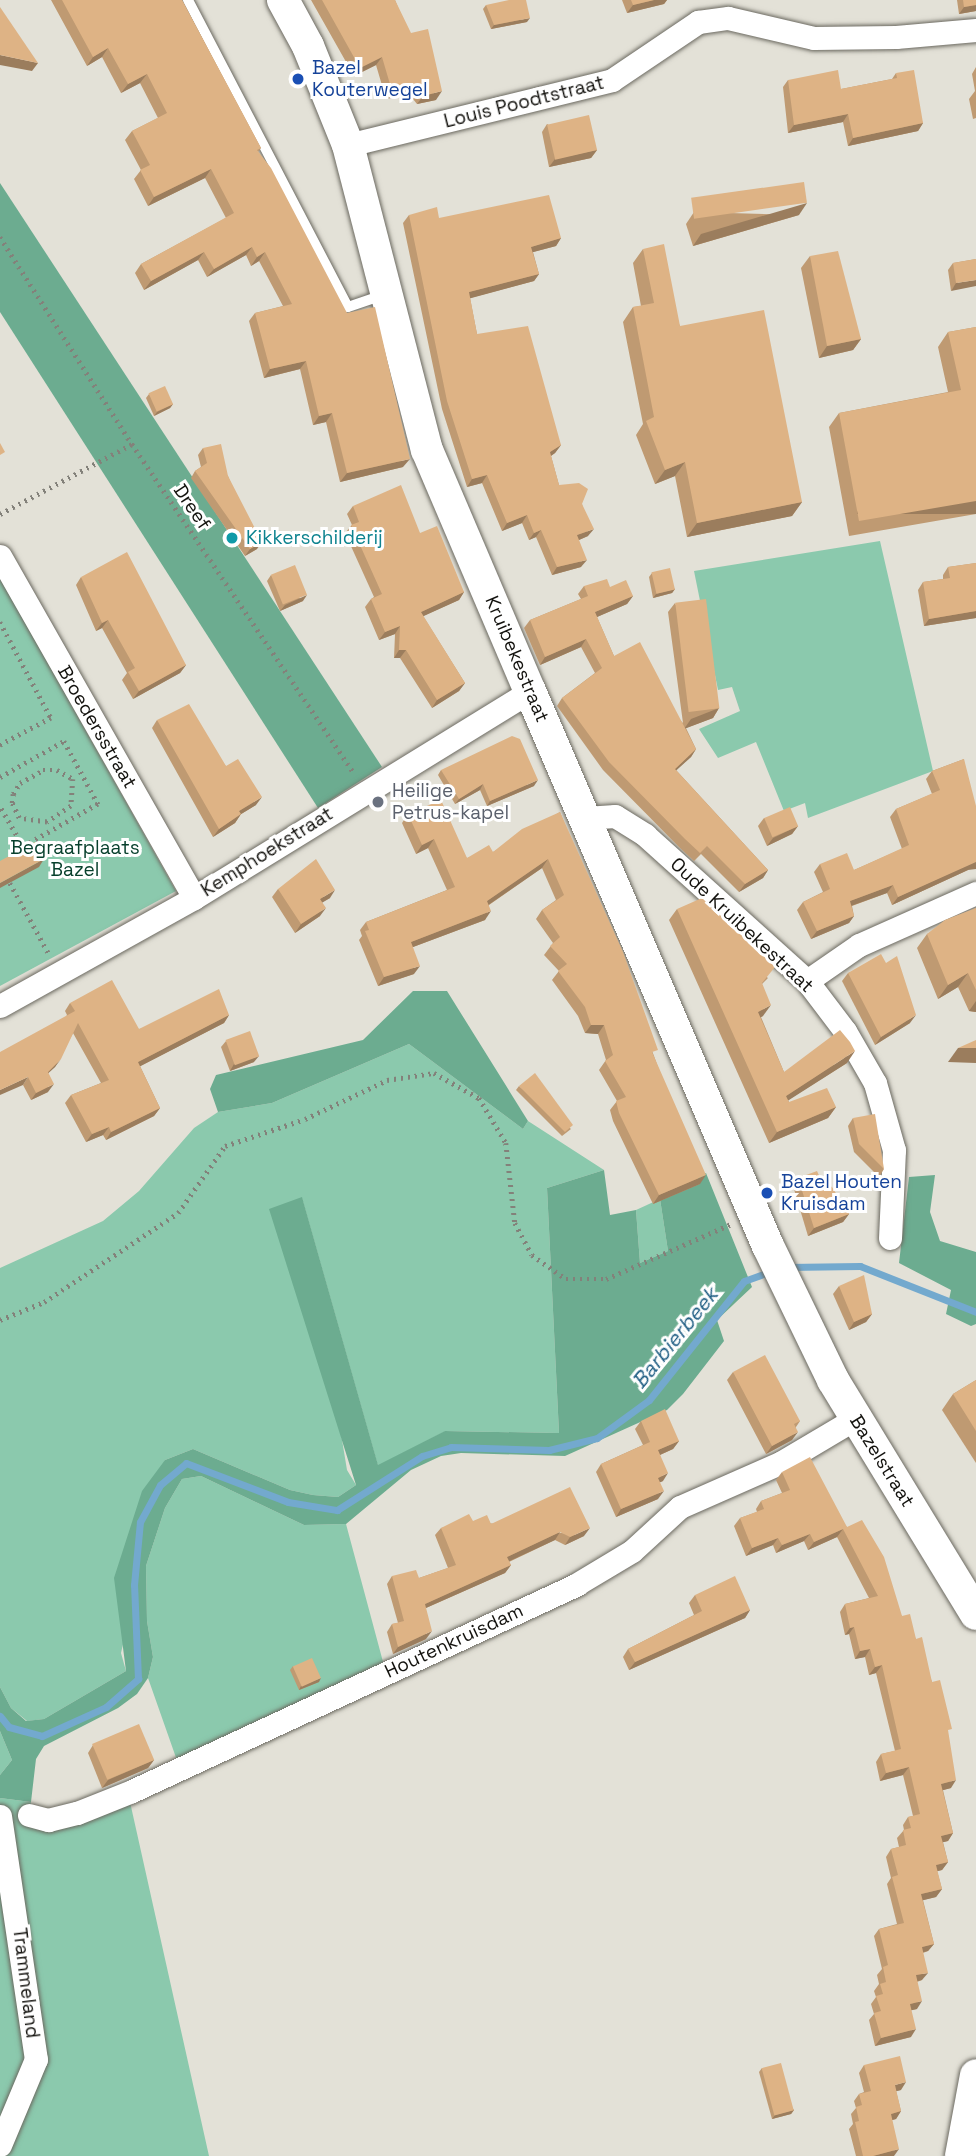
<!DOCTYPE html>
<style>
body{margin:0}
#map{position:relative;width:976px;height:2156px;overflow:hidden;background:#e3e1d7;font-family:"Space Grotesk",sans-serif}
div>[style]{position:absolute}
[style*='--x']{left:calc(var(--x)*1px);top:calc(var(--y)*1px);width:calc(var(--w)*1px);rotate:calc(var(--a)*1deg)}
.green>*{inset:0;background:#8bc9ad}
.forest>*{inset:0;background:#6cac90}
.stream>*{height:7px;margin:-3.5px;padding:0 3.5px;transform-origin:3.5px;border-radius:3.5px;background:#73a9ce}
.path>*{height:4.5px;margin-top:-2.25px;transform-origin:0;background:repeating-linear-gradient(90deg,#83817a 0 2px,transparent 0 7px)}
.roads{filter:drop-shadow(0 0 2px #6b6960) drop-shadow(0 0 2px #6b6960)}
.lane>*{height:10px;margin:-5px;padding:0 5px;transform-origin:5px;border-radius:5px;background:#fff}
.street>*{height:23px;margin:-11.5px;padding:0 11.5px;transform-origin:11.5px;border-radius:11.5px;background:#fff}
.secondary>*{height:32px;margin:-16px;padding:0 16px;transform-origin:16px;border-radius:16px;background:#fff}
.wall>*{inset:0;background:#bf9a72}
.shaded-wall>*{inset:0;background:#9b7d5d;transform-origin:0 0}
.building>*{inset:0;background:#deb385;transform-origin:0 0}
.dots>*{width:19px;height:19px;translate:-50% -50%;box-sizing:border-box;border:4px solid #fff;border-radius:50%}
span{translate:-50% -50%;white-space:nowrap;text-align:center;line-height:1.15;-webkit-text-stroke:6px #fff;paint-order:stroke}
.transit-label{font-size:19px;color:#164399}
.left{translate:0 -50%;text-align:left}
.street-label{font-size:19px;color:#13120e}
.culture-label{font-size:19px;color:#0d838f}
.worship-label{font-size:19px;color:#5b616d}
.park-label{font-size:19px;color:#08402d}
.water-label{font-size:21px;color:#1d5c82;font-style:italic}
</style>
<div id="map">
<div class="green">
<i style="clip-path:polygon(880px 541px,933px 771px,808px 818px,805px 803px,784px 811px,756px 742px,718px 758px,699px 729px,740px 711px,732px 687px,718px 690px,694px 571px)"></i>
<i style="clip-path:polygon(0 578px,176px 891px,0 986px)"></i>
<i style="clip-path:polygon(409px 1044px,523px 1129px,528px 1121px,604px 1170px,547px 1188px,559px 1433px,446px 1431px,378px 1466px,302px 1198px,347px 1470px,356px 1485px,338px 1497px,313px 1495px,290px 1490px,193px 1449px,165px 1460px,121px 1653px,126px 1671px,44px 1719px,27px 1721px,11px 1708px,0 1687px,0 1268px,103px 1221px,139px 1191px,194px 1128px,218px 1112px,272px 1103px)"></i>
<i style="clip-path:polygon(660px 1199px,668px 1251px,640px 1263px,636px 1210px)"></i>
<i style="clip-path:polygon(201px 1476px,304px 1525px,346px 1524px,386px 1673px,180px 1769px,148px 1678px,153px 1657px,147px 1621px,146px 1566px,165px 1508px,182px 1479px)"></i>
<i style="clip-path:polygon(0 1731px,12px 1760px,0 1775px)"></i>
<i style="clip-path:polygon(128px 1793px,209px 2156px,0 2156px,0 1798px,31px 1802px,30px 1815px)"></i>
</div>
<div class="forest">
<i style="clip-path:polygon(0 183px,382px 767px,318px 808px,0 312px)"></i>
<i style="clip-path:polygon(413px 991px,447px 991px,528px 1121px,523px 1129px,409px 1044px,272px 1103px,218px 1112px,210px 1089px,216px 1075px,363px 1040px)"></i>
<i style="clip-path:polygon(604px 1170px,610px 1215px,636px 1210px,640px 1263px,668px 1251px,660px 1199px,706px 1173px,752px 1287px,717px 1320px,724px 1341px,683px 1394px,667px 1410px,565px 1456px,461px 1453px,441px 1456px,411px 1470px,346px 1524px,304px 1525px,201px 1476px,182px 1479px,165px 1508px,146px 1566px,147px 1621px,153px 1657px,148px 1678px,137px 1694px,118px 1708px,44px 1746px,36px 1759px,31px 1802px,0 1798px,0 1775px,12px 1760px,0 1731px,0 1687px,11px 1708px,26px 1721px,44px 1719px,126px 1671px,114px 1578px,142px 1491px,165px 1460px,193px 1449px,290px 1490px,313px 1495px,338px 1497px,356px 1485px,269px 1209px,302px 1197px,378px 1465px,445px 1431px,559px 1433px,547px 1188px)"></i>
<i style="clip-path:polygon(935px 1175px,930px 1212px,940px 1241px,976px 1252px,976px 1324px,971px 1326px,946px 1314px,951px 1290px,899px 1263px,909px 1177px)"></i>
</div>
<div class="stream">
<i style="--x:787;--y:1267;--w:73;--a:-0.8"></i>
<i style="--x:860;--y:1266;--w:125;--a:21.6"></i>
<i style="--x:0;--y:1716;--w:14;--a:51"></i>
<i style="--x:9;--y:1727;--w:34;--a:15"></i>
<i style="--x:42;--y:1736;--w:70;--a:-24.4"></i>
<i style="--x:106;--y:1707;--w:43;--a:-41.2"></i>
<i style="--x:138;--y:1679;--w:94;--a:-92.4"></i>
<i style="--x:134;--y:1585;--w:63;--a:-84.6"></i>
<i style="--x:140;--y:1522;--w:42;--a:-61.6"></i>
<i style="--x:160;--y:1485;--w:34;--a:-40"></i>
<i style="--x:186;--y:1463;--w:109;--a:20.9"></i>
<i style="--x:288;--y:1502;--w:50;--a:9.3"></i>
<i style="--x:337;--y:1510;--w:101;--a:-32.4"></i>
<i style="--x:422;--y:1456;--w:30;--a:-17"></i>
<i style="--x:451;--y:1447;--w:98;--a:1.8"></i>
<i style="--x:549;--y:1450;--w:49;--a:-14"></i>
<i style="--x:597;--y:1438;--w:64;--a:-36.2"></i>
<i style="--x:649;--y:1400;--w:152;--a:-51.4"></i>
<i style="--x:744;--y:1281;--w:30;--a:-20"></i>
</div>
<div class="path">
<i style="--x:0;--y:237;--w:246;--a:57.5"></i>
<i style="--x:132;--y:444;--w:398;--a:56"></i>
<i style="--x:0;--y:514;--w:149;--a:-27.9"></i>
<i style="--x:0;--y:622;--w:109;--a:62"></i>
<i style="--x:51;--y:718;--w:58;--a:152.1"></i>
<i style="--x:43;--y:770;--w:14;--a:0"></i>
<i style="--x:57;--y:770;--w:18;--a:29"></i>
<i style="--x:73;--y:779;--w:27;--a:94"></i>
<i style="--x:71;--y:806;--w:29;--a:146"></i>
<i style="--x:47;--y:822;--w:28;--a:-172"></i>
<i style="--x:19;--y:818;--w:17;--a:-115"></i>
<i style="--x:12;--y:803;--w:9;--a:-84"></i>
<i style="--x:13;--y:794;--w:13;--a:-58"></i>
<i style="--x:20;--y:783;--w:26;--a:-29"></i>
<i style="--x:0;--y:777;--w:73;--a:-29.4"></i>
<i style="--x:64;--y:741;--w:72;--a:61.6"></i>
<i style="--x:98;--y:804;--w:86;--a:150.2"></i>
<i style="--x:23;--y:847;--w:46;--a:-119.9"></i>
<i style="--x:10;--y:883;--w:81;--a:61.2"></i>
<i style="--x:0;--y:1320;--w:48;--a:-22.2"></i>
<i style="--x:44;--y:1302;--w:161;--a:-33.6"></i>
<i style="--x:178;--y:1213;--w:82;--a:-55"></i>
<i style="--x:225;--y:1146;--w:84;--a:-18.6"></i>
<i style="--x:305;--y:1119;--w:91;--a:-25.4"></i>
<i style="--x:387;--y:1080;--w:48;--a:-8.5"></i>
<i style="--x:434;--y:1073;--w:51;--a:29.1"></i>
<i style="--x:479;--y:1098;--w:52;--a:59"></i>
<i style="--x:506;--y:1143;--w:81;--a:83.6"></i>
<i style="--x:515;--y:1223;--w:36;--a:62"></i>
<i style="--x:532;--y:1255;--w:42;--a:35.2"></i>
<i style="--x:566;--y:1279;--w:40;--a:0"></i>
<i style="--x:606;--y:1279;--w:137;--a:-23.7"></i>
</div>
<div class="roads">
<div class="lane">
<i style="--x:188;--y:0;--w:346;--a:62.5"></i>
<i style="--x:348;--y:307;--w:37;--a:-19"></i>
</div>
<div class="street">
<i style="--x:348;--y:145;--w:272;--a:-13.8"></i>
<i style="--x:612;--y:80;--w:104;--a:-34"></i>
<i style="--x:698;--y:22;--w:30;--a:-8"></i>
<i style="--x:728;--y:18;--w:88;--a:13.1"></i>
<i style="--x:814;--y:38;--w:82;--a:-0.7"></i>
<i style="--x:896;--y:37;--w:80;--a:-5"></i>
<i style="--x:0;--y:556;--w:393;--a:60.4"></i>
<i style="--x:585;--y:818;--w:30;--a:-4"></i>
<i style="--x:615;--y:816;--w:36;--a:32"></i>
<i style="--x:645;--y:835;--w:218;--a:42"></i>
<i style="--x:807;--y:981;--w:63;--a:52.8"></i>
<i style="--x:845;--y:1031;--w:60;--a:60"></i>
<i style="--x:875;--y:1083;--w:70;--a:74.2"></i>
<i style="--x:894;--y:1150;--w:88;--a:92.6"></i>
<i style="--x:807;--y:981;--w:63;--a:-34.7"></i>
<i style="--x:859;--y:945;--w:128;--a:-24"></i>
<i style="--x:0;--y:1006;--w:222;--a:-29.1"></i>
<i style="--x:194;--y:898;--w:395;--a:-31.6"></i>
<i style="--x:29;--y:1815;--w:20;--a:15"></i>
<i style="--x:48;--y:1820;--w:30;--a:-14"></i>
<i style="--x:77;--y:1813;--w:59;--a:-21.8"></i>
<i style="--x:132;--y:1791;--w:491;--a:-24.9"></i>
<i style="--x:577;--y:1584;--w:64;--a:-31"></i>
<i style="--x:632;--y:1551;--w:65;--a:-42.5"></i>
<i style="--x:680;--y:1507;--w:111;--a:-23.8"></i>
<i style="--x:782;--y:1462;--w:86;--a:-30.7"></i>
<i style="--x:0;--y:1816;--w:246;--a:81.6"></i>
<i style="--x:36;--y:2059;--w:93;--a:112.7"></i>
</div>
<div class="secondary">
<i style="--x:283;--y:0;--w:52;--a:61.5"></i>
<i style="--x:308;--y:46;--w:107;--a:68"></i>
<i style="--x:348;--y:145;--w:315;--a:75.5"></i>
<i style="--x:427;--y:450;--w:262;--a:66.9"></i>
<i style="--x:530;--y:691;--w:604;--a:66.79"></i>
<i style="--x:768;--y:1246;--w:149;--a:64.1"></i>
<i style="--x:833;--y:1380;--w:274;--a:58.6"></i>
<i style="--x:961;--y:2156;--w:82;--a:-79.5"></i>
</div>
</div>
<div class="wall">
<i style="clip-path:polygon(51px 0,182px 0,261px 148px,258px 152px,403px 467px,340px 482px,326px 422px,313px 425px,300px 369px,264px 378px,249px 321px,255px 313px,283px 306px,259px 261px,251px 266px,246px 255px,207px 277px,198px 260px,144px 290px,135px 273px,141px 264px,226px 218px,205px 178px,148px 206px,134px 179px,141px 170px,125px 140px,132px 131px,158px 118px,140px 83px,121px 93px,102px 57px,87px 66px)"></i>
<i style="clip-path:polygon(311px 0,395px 0,436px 100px,417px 104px,409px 94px,386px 99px,376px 65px,354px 76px)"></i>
<i style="clip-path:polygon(622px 0,667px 0,664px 4px,627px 13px)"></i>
<i style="clip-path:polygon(957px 0,976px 0,976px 11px,959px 14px)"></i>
<i style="clip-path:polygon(486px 5px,527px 22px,491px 29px,483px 9px)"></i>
<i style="clip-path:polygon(976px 67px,976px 118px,973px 119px,969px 99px,975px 91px,972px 74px)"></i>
<i style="clip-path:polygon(896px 73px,923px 123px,918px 131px,848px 146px,843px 122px,788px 133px,783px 87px,788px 80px,841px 89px,892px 79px)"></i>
<i style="clip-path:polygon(547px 124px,597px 150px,591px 158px,549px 167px,542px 132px)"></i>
<i style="clip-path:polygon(694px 212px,799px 215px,693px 246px,686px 224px)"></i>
<i style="clip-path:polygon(409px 215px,439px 218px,561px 238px,556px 246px,533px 252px,539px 274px,534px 281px,470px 298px,477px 334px,561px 445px,555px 453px,551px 456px,559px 485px,582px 504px,588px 536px,579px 540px,581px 567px,552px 575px,536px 537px,529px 540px,522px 523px,502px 531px,482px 483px,467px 487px,442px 409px,403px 223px)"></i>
<i style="clip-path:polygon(643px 249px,680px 326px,802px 502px,792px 516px,687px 537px,675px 476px,655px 484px,636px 435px,643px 424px,623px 322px,633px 307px,641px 306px,633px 263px)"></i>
<i style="clip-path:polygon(810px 256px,861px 339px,853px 350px,819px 358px,801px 268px)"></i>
<i style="clip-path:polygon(976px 259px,951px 291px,948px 270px,953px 263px)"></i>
<i style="clip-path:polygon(976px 327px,976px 514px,849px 536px,829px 427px,839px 413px,948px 392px,938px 347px,948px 332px)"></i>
<i style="clip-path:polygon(149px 394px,173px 404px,170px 408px,154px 416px,146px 398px)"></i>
<i style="clip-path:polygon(203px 448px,228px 476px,257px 549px,245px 556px,191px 478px,195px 471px,201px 467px,198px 455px)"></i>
<i style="clip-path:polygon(353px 506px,420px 533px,464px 592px,459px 600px,423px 616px,465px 683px,459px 691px,432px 708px,400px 658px,394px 658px,395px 634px,379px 640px,365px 607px,371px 599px,374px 597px,345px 533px,352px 525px,347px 514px)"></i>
<i style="clip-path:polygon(976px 563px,976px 618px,924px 626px,918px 590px,923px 582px,943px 579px,943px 575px,948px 567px)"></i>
<i style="clip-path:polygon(652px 573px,675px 589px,672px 593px,653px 598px,649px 577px)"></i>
<i style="clip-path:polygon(271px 575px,303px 601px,280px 611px,267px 581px)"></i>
<i style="clip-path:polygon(81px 577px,186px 665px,180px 673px,133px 699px,122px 680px,127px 673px,102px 628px,96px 631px,76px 585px)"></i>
<i style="clip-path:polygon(584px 586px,610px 587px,633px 596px,627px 604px,597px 617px,614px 656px,683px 723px,668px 612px,675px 603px,719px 708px,713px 718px,686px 728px,696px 749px,691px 757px,676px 770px,768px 870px,763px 878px,739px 892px,701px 854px,694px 861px,679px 847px,603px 770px,557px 706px,562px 698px,595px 673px,581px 647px,540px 665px,524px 628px,530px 620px,581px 599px,578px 594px)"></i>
<i style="clip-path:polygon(157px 720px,226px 766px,256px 805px,241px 814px,235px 823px,213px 837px,152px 728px)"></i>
<i style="clip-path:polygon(964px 759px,968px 870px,892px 905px,887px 893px,852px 906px,854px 916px,849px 923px,811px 939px,797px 910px,803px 902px,823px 892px,814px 872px,820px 864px,854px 870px,902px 849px,890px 817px,896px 809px,932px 794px,926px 779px,932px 771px)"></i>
<i style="clip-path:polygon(441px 770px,534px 786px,487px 806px,480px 790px,455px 804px,438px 775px)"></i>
<i style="clip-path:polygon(560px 812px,654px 1056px,700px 1184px,653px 1204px,613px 1121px,610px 1110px,617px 1101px,599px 1070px,606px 1060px,598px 1034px,585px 1033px,578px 1016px,552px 980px,559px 971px,544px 955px,553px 943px,536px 919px,542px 910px,556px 900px,542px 868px,489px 905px,485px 920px,413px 947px,414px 974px,378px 986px,359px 940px,362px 936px,360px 930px,366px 922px,447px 890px,428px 848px,416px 854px,402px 823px,408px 814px,467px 858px,493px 852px)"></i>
<i style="clip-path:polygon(764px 818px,798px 826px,792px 834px,767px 846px,758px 826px)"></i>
<i style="clip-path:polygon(278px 889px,330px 898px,322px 902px,320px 916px,295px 933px,272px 897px)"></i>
<i style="clip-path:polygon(976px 908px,976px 1012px,969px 1011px,958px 987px,938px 999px,917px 948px,927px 934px)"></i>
<i style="clip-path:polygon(677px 909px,768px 978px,762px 984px,763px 1016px,761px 1017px,784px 1072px,847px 1063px,788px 1100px,789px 1102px,836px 1107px,828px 1118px,769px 1143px,669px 920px)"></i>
<i style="clip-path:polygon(886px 963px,910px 1023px,875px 1045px,842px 981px,848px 973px)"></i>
<i style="clip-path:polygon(70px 1003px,139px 1029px,229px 1015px,224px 1023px,140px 1066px,160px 1108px,154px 1116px,106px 1140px,103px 1135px,86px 1142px,65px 1103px,71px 1095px,101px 1083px,73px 1033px,55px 1067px,48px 1073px,48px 1092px,31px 1100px,23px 1085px,67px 1015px,65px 1011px)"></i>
<i style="clip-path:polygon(226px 1041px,254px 1062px,230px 1071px,221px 1047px)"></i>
<i style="clip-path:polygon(519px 1086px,571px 1129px,562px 1136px,516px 1090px)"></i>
<i style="clip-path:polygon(853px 1118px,884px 1169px,879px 1177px,854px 1152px,848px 1126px)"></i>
<i style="clip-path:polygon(798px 1178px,822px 1182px,849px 1214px,843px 1222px,808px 1236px,793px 1186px)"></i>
<i style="clip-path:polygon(839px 1286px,872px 1314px,866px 1322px,849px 1330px,833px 1294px)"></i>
<i style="clip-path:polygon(733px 1372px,800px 1421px,796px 1427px,792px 1440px,766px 1454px,727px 1380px)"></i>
<i style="clip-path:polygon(976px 1380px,976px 1463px,942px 1410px,953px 1394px)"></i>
<i style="clip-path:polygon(641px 1421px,679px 1441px,673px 1449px,660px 1455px,663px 1481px,660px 1482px,658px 1499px,616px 1517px,596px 1472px,601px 1464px,643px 1445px,635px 1429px)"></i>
<i style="clip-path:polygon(782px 1472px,847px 1527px,916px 1639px,932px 1682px,948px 1734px,951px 1788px,943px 1790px,953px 1833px,948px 1841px,943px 1842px,948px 1862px,942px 1870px,937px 1871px,942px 1889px,936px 1897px,923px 1900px,934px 1944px,928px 1951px,923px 1953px,922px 1980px,917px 1982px,917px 2009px,911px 2010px,911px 2037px,875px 2046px,869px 2020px,874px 2014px,871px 2004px,876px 1997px,874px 1991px,879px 1984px,877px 1975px,882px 1969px,874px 1936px,879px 1929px,897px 1924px,887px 1884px,891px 1878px,886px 1857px,891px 1849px,899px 1847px,897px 1838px,904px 1830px,903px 1825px,908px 1817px,913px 1816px,903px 1775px,880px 1781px,876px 1762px,881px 1754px,895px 1751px,876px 1673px,869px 1675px,865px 1657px,855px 1659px,849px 1634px,845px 1635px,840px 1612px,845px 1604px,869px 1598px,837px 1537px,808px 1550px,804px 1541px,776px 1553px,773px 1545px,746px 1556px,734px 1526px,740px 1518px,757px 1512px,756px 1509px,761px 1501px,782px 1493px,776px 1480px)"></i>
<i style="clip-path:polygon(473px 1521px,584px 1536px,565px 1545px,555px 1540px,509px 1562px,511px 1565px,505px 1573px,426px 1608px,426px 1639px,393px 1654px,387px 1632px,392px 1624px,398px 1623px,387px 1584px,392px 1576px,419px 1578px,448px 1568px,435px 1535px,441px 1528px)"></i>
<i style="clip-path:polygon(695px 1595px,750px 1610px,745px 1618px,629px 1670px,623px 1657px,628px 1649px,694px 1615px,689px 1603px)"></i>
<i style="clip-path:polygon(293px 1666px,319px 1682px,299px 1690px,290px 1670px)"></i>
<i style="clip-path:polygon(93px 1745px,154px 1760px,148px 1768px,102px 1788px,88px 1753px)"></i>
<i style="clip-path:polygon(864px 2065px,901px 2090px,896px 2091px,901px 2111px,896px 2119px,892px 2120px,894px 2156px,856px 2156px,849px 2129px,853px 2124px,851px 2114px,856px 2108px,854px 2101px,859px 2094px,864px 2092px,859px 2073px)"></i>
<i style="clip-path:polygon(762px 2068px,794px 2110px,791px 2114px,772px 2119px,759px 2072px)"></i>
</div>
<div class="shaded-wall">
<i style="clip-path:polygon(654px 0,667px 0,664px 4px,627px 13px,633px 5px)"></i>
<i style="clip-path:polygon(976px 5px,976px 11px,959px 14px,964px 7px)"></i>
<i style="clip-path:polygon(530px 18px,527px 22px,491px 29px,494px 25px)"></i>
<i style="clip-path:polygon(108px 48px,102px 57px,87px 66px,93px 57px)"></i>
<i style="clip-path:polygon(0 55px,38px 63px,32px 71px,0 65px)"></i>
<i style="clip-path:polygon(382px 57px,376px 65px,354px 76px,360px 68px)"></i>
<i style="clip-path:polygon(147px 74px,140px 83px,121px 93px,128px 84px)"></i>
<i style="clip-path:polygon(415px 86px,409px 94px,386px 99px,392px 91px)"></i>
<i style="clip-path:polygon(442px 91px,436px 100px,417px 104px,423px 96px)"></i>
<i style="clip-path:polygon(848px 114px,843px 122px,788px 133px,794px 125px)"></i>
<i style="clip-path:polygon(923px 123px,918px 131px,848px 146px,853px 138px)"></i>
<i style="clip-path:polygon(597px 150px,591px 158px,549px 167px,555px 159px)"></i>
<i style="clip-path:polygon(211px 169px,205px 178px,148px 206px,154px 197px)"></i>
<i style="clip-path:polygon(807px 203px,799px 215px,693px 246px,701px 234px)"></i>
<i style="clip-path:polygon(561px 238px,556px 246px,526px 254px,531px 247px)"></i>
<i style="clip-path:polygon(252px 247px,246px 255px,207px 277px,214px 269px)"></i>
<i style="clip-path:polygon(204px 252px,198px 260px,144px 290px,151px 281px)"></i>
<i style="clip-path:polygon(265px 252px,259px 261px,251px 266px,257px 257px)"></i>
<i style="clip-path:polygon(539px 274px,534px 281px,464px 300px,469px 292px)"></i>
<i style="clip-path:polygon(976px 280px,976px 286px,951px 291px,956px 283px)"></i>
<i style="clip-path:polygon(861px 339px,853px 350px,819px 358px,827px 346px)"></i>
<i style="clip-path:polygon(306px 361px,300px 369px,264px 378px,270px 369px)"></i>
<i style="clip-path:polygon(173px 404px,170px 408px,154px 416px,157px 412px)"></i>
<i style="clip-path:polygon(332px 413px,326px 422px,313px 425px,319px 416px)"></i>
<i style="clip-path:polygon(561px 445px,555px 453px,545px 460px,550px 452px)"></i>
<i style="clip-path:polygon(410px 459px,403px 467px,340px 482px,347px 473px)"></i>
<i style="clip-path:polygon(685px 462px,675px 476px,655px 484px,665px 470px)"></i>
<i style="clip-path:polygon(487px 475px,482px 483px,467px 487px,472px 479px)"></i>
<i style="left:976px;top:501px;width:13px;height:119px;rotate:90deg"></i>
<i style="clip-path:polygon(802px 502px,792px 516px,687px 537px,697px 523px)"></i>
<i style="clip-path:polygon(527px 515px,522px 523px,502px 531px,507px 523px)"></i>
<i style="clip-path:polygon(594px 529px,588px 536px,572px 543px,577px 535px)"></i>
<i style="clip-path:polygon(541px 530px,536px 537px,529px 540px,534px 533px)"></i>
<i style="clip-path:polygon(262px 542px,257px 549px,245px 556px,250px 549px)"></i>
<i style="clip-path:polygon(587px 560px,581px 567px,552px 575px,557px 567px)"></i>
<i style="clip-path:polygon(675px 589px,672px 593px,653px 598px,656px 594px)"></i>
<i style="clip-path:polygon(464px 592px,459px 600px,415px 620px,421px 612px)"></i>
<i style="clip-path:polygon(307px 595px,303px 601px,280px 611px,285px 605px)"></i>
<i style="clip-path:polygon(633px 596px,627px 604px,590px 620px,595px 612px)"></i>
<i style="clip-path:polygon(976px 611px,976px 618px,924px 626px,929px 619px)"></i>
<i style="clip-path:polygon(108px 620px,102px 628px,96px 631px,102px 623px)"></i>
<i style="clip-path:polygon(400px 626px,395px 634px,379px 640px,385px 632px)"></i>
<i style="clip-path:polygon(586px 639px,581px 647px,540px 665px,545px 657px)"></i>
<i style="clip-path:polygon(399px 650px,406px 650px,400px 658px,394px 658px)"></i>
<i style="clip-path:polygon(186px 665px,180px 673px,133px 699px,139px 691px)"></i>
<i style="clip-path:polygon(465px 683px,459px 691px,432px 708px,437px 700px)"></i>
<i style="clip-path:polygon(719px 708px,713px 718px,684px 729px,691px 719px)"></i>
<i style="clip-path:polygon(696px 749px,691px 757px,669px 777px,675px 769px)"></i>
<i style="clip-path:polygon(538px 780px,534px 786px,487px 806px,490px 801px)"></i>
<i style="clip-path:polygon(483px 784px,480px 790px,455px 804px,459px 799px)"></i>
<i style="clip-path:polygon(262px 797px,256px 805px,233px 819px,239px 811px)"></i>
<i style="clip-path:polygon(241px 814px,235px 823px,213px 837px,219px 829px)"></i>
<i style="clip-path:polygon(798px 826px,792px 834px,767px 846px,773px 838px)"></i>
<i style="clip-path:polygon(434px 839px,428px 848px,416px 854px,422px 845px)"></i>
<i style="clip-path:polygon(44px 859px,39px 867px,0 888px,0 883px)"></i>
<i style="clip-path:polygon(548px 859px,542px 868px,481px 910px,487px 901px)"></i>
<i style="clip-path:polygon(974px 862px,976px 862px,976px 869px,968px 870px,892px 905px,898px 897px)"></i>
<i style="clip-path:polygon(768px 870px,763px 878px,739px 892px,745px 884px)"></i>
<i style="clip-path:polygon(893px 885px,887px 893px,845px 908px,850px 901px)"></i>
<i style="clip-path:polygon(335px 890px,330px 898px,315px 907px,320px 899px)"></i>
<i style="clip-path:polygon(326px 908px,320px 916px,295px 933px,301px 924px)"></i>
<i style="clip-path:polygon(491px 911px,485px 920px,405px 950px,411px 942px)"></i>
<i style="clip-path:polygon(854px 916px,849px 923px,811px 939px,817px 931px)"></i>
<i style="clip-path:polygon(420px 966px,414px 974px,378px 986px,384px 977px)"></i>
<i style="clip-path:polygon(968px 973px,958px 987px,938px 999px,948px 985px)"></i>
<i style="clip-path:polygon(976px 1001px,976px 1012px,969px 1011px)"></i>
<i style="clip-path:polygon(771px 1005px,763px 1016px,750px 1023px,758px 1012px)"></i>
<i style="clip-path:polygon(229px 1015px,224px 1023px,133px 1070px,138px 1062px)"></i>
<i style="clip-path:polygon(916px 1015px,910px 1023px,875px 1045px,881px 1037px)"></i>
<i style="clip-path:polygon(591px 1025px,604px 1025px,598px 1034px,585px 1033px)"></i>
<i style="clip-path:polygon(958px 1048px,976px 1048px,976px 1063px,948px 1062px)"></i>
<i style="clip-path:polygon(855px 1051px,847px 1063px,778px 1107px,786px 1096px)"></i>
<i style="clip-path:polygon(259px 1056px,254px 1062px,230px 1071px,234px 1064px)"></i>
<i style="clip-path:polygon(61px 1059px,55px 1067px,42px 1079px,48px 1072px)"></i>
<i style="clip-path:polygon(28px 1077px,23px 1085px,0 1095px,0 1090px)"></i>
<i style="clip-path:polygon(54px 1084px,48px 1092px,31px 1100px,36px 1093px)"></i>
<i style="clip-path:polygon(836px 1107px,828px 1118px,769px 1143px,777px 1132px)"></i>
<i style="clip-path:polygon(160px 1108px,154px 1116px,106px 1140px,111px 1132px)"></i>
<i style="clip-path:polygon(109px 1127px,103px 1135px,86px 1142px,92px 1134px)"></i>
<i style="clip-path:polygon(706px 1175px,700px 1184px,653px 1204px,659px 1195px)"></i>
<i style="clip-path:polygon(849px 1214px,843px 1222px,808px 1236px,814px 1228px)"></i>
<i style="clip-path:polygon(872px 1314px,866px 1322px,849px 1330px,854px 1322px)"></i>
<i style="clip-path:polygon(798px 1432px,792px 1440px,766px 1454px,772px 1446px)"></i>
<i style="clip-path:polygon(679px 1441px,673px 1449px,653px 1458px,658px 1450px)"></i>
<i style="clip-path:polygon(668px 1473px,663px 1481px,652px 1486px,658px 1478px)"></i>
<i style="clip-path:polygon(664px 1491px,658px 1499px,616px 1517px,621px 1509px)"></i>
<i style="clip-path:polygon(590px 1528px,584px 1536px,565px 1545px,570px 1537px)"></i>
<i style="clip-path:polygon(843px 1529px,837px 1537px,808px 1550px,814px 1542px)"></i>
<i style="clip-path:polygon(560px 1532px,555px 1540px,501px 1565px,507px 1557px)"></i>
<i style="clip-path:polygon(810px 1534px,804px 1541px,776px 1553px,782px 1545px)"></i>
<i style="clip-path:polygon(778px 1538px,773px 1545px,746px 1556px,752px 1548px)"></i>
<i style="clip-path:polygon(511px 1565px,505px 1573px,419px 1611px,425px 1604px)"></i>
<i style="clip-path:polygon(750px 1610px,745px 1618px,629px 1670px,635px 1662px)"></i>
<i style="clip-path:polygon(854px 1627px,849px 1634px,845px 1635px,850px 1628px)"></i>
<i style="clip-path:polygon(432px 1631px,426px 1639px,393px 1654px,398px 1647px)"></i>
<i style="clip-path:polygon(870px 1649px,865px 1657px,855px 1659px,860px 1651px)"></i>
<i style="clip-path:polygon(882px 1665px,876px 1673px,869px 1675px,875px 1667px)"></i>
<i style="clip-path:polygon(321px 1678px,319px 1682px,299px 1690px,301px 1686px)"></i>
<i style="clip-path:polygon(154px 1760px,148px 1768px,102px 1788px,108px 1780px)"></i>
<i style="clip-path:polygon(909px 1767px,903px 1775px,880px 1781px,886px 1773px)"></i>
<i style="clip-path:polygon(956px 1780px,951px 1788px,936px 1792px,941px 1784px)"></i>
<i style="clip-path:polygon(953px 1833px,948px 1841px,936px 1844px,941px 1836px)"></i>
<i style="clip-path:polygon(948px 1862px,942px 1870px,930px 1873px,936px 1865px)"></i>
<i style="clip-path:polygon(942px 1889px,936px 1897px,916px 1902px,921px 1894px)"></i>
<i style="clip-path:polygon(934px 1944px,928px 1951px,916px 1954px,922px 1947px)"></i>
<i style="clip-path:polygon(928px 1973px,922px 1980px,910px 1983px,916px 1975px)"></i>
<i style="clip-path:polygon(922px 2001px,917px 2009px,904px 2012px,910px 2004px)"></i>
<i style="clip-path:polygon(916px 2029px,911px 2037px,875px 2046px,881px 2038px)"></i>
<i style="clip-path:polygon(906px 2082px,901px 2090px,889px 2093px,895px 2085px)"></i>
<i style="clip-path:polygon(794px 2110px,791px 2114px,772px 2119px,775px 2115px)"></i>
<i style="clip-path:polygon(901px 2111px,896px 2119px,885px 2122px,891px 2114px)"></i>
<i style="clip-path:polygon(899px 2149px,894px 2156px,873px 2156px)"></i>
</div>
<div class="building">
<i style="clip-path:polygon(62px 0,182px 0,261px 148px,257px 150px,271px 168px,347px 313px,375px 307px,410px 459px,347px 473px,332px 413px,319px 416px,306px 361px,270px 369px,255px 313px,292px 304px,265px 252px,257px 257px,252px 247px,214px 269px,204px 252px,151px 281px,141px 264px,234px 213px,211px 169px,154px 197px,140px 170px,150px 165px,132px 131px,167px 113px,147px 74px,128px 84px,108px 48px,93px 57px)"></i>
<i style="clip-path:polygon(322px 0,395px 0,411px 33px,428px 29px,442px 91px,423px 96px,415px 86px,392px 91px,382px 57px,360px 68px)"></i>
<i style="clip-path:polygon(509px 0,526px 0,530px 18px,494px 25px,486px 5px)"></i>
<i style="clip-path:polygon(631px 0,654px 0,633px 5px)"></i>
<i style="clip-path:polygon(963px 0,976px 0,976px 5px,964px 7px)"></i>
<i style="clip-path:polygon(0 7px,38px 63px,0 55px)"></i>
<i style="clip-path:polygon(838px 70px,841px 89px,897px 78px,896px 73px,914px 70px,923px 123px,853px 138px,848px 114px,794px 125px,788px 80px)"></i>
<i style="left:589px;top:115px;width:36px;height:43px;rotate:77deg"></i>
<i style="left:804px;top:182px;width:21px;height:114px;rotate:82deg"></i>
<i style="clip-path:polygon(549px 195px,561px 238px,531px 247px,539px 274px,469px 292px,477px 334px,528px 326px,561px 445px,550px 452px,559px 485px,579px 483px,588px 489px,582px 504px,594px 529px,577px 535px,587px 560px,557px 567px,541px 530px,534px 533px,527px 515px,507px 523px,487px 475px,472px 479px,447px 401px,409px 215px,437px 207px,439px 218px)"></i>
<i style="clip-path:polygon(664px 244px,680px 326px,764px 310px,802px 502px,697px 523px,685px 462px,665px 470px,646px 421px,654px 417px,633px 307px,654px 303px,643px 249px)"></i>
<i style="clip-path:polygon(838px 251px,861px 339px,827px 346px,810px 256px)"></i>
<i style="clip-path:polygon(976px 259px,976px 280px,956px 283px,953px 263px)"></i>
<i style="clip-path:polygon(976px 327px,976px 501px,859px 521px,839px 413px,961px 390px,948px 332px)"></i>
<i style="left:165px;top:386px;width:20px;height:18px;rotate:66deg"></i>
<i style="clip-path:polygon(0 443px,5px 452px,0 455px)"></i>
<i style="clip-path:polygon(221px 444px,228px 476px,262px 542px,250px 549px,195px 471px,207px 463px,203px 448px)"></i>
<i style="clip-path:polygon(401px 485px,420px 533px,437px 526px,464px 592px,421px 612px,465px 683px,437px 700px,406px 650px,399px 650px,400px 626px,385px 632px,371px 599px,382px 594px,351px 525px,359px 522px,353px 506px)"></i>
<i style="clip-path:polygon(127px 552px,186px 665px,139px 691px,128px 672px,135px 668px,108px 620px,102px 623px,81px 577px)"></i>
<i style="clip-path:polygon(976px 563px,976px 611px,929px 619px,923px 582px,950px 578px,948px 567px)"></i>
<i style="left:295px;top:565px;width:32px;height:26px;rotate:68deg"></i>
<i style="left:670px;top:568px;width:22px;height:19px;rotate:77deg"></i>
<i style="clip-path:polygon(607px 579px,610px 587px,626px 580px,633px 596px,595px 612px,614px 656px,640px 642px,696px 749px,675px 769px,768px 870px,745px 884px,707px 846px,700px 853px,685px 839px,609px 762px,562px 698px,602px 668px,586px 639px,545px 657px,530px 620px,588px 596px,584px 586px)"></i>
<i style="left:706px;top:599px;width:110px;height:31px;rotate:83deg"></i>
<i style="clip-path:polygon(189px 704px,226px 766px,238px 759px,262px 797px,239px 811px,241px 814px,219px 829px,157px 720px)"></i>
<i style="clip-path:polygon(512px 736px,520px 739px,538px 780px,490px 801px,483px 784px,459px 799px,441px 770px)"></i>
<i style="clip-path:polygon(964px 759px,976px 806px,976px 862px,898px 897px,893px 885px,850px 901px,854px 916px,817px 931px,803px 902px,830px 889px,820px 864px,847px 853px,854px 870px,909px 845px,896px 809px,940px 790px,932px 771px)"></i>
<i style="clip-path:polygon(441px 800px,467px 858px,489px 845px,493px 852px,522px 829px,560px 812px,623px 952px,658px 1050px,652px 1052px,706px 1175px,659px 1195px,619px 1113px,616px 1101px,626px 1097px,605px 1061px,613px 1055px,604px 1025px,591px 1025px,585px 1007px,558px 971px,567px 964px,550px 946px,560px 937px,542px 910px,564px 895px,548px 859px,487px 901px,491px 911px,411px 942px,420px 966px,384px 977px,365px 931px,369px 930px,366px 922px,455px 887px,434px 839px,422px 845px,408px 814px)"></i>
<i style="left:790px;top:807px;width:21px;height:28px;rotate:67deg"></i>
<i style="clip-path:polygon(35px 842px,44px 859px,0 883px,0 861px)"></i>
<i style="clip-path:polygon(316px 859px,335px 890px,320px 899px,326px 908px,301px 924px,278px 889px)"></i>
<i style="clip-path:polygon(702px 898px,775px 967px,762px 983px,771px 1005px,758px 1012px,784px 1072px,840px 1030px,850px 1042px,855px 1051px,786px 1096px,789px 1102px,827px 1088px,836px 1107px,777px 1132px,677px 909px)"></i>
<i style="clip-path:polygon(976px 908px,976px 990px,968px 973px,948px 985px,927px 934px,945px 920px)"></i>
<i style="clip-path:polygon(881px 954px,886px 963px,897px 956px,916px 1015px,881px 1037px,848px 973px)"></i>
<i style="clip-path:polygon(112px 980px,139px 1029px,219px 989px,229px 1015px,138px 1062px,160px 1108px,111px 1132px,109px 1127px,92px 1134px,71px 1095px,109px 1080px,78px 1023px,61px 1059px,48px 1072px,54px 1084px,36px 1093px,28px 1077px,0 1090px,0 1052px,75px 1011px,70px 1003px)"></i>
<i style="left:250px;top:1031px;width:27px;height:26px;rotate:70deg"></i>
<i style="clip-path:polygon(976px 1040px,976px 1048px,958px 1048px)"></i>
<i style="clip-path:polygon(535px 1073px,573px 1125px,565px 1132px,519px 1086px)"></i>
<i style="clip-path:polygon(875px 1114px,884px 1169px,859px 1144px,853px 1118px)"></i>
<i style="clip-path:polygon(817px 1171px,822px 1182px,832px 1187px,849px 1214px,814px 1228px,798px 1178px)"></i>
<i style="clip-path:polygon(864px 1275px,872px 1314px,854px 1322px,839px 1286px)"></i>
<i style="clip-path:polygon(765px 1355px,800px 1421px,794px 1424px,798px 1432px,772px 1446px,733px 1372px)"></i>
<i style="clip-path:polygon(976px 1380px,976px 1431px,953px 1394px)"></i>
<i style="clip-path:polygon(665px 1409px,679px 1441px,658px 1450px,668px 1473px,658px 1478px,664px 1491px,621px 1509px,601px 1464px,650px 1442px,641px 1421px)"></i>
<i style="clip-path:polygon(810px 1457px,847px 1527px,862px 1520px,884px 1557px,902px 1616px,910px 1614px,916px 1639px,922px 1637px,932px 1682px,940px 1680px,952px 1729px,948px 1730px,956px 1780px,941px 1784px,953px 1833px,941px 1836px,948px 1862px,936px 1865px,942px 1889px,921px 1894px,934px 1944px,922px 1947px,928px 1973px,916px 1975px,922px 2001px,910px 2004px,916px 2029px,881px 2038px,874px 2013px,881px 2011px,876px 1996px,883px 1994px,880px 1984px,886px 1982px,883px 1967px,888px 1965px,879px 1929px,904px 1923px,892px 1877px,898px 1875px,891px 1849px,906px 1845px,903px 1830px,911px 1828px,908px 1817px,920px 1814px,909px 1767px,886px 1773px,881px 1754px,901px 1749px,882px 1665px,875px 1667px,870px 1649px,860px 1651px,854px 1627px,850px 1628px,845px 1604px,878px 1596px,843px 1529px,814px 1542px,810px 1534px,782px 1545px,778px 1538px,752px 1548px,740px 1518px,764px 1509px,761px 1501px,790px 1490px,782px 1472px)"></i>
<i style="clip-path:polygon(570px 1487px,590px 1528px,570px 1537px,560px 1532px,507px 1557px,511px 1565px,425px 1604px,432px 1631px,398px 1647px,392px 1624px,404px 1621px,392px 1576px,416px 1570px,419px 1578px,456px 1565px,441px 1528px,469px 1514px,473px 1521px,487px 1515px,491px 1524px)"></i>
<i style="clip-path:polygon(735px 1576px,750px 1610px,635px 1662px,628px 1649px,702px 1611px,695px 1595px)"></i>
<i style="left:312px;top:1658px;width:22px;height:21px;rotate:66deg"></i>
<i style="left:139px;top:1724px;width:39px;height:51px;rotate:67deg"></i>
<i style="clip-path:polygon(900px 2056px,906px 2082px,895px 2085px,901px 2111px,891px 2114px,899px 2149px,873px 2156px,863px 2156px,855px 2122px,859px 2121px,856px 2107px,862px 2105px,859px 2094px,871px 2091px,864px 2065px)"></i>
<i style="left:781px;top:2063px;width:49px;height:20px;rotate:75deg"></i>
</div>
<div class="dots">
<i style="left:298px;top:79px;background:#1a4fb4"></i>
<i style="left:232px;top:538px;background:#0f9aa8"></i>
<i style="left:378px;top:802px;background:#6b7280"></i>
<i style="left:767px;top:1193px;background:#1a4fb4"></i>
</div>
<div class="transit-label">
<span class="left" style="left:312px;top:79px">Bazel<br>Kouterwegel</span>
<span class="left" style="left:781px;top:1193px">Bazel Houten<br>Kruisdam</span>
</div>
<div class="street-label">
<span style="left:524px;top:102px;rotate:-14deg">Louis Poodtstraat</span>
<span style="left:192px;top:507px;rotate:56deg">Dreef</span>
<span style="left:517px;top:659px;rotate:67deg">Kruibekestraat</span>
<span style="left:97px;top:727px;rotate:60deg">Broedersstraat</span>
<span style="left:267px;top:852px;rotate:-32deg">Kemphoekstraat</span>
<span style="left:742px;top:925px;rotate:43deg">Oude Kruibekestraat</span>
<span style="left:882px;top:1461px;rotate:58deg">Bazelstraat</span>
<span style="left:454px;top:1641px;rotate:-25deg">Houtenkruisdam</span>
<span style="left:26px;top:1983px;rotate:83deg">Trammeland</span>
</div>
<div class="culture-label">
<span class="left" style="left:246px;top:538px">Kikkerschilderij</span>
</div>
<div class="worship-label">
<span class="left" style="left:392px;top:802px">Heilige<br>Petrus-kapel</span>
</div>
<div class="park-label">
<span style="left:75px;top:859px">Begraafplaats<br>Bazel</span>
</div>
<div class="water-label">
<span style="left:675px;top:1338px;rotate:-51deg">Barbierbeek</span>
</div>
</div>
